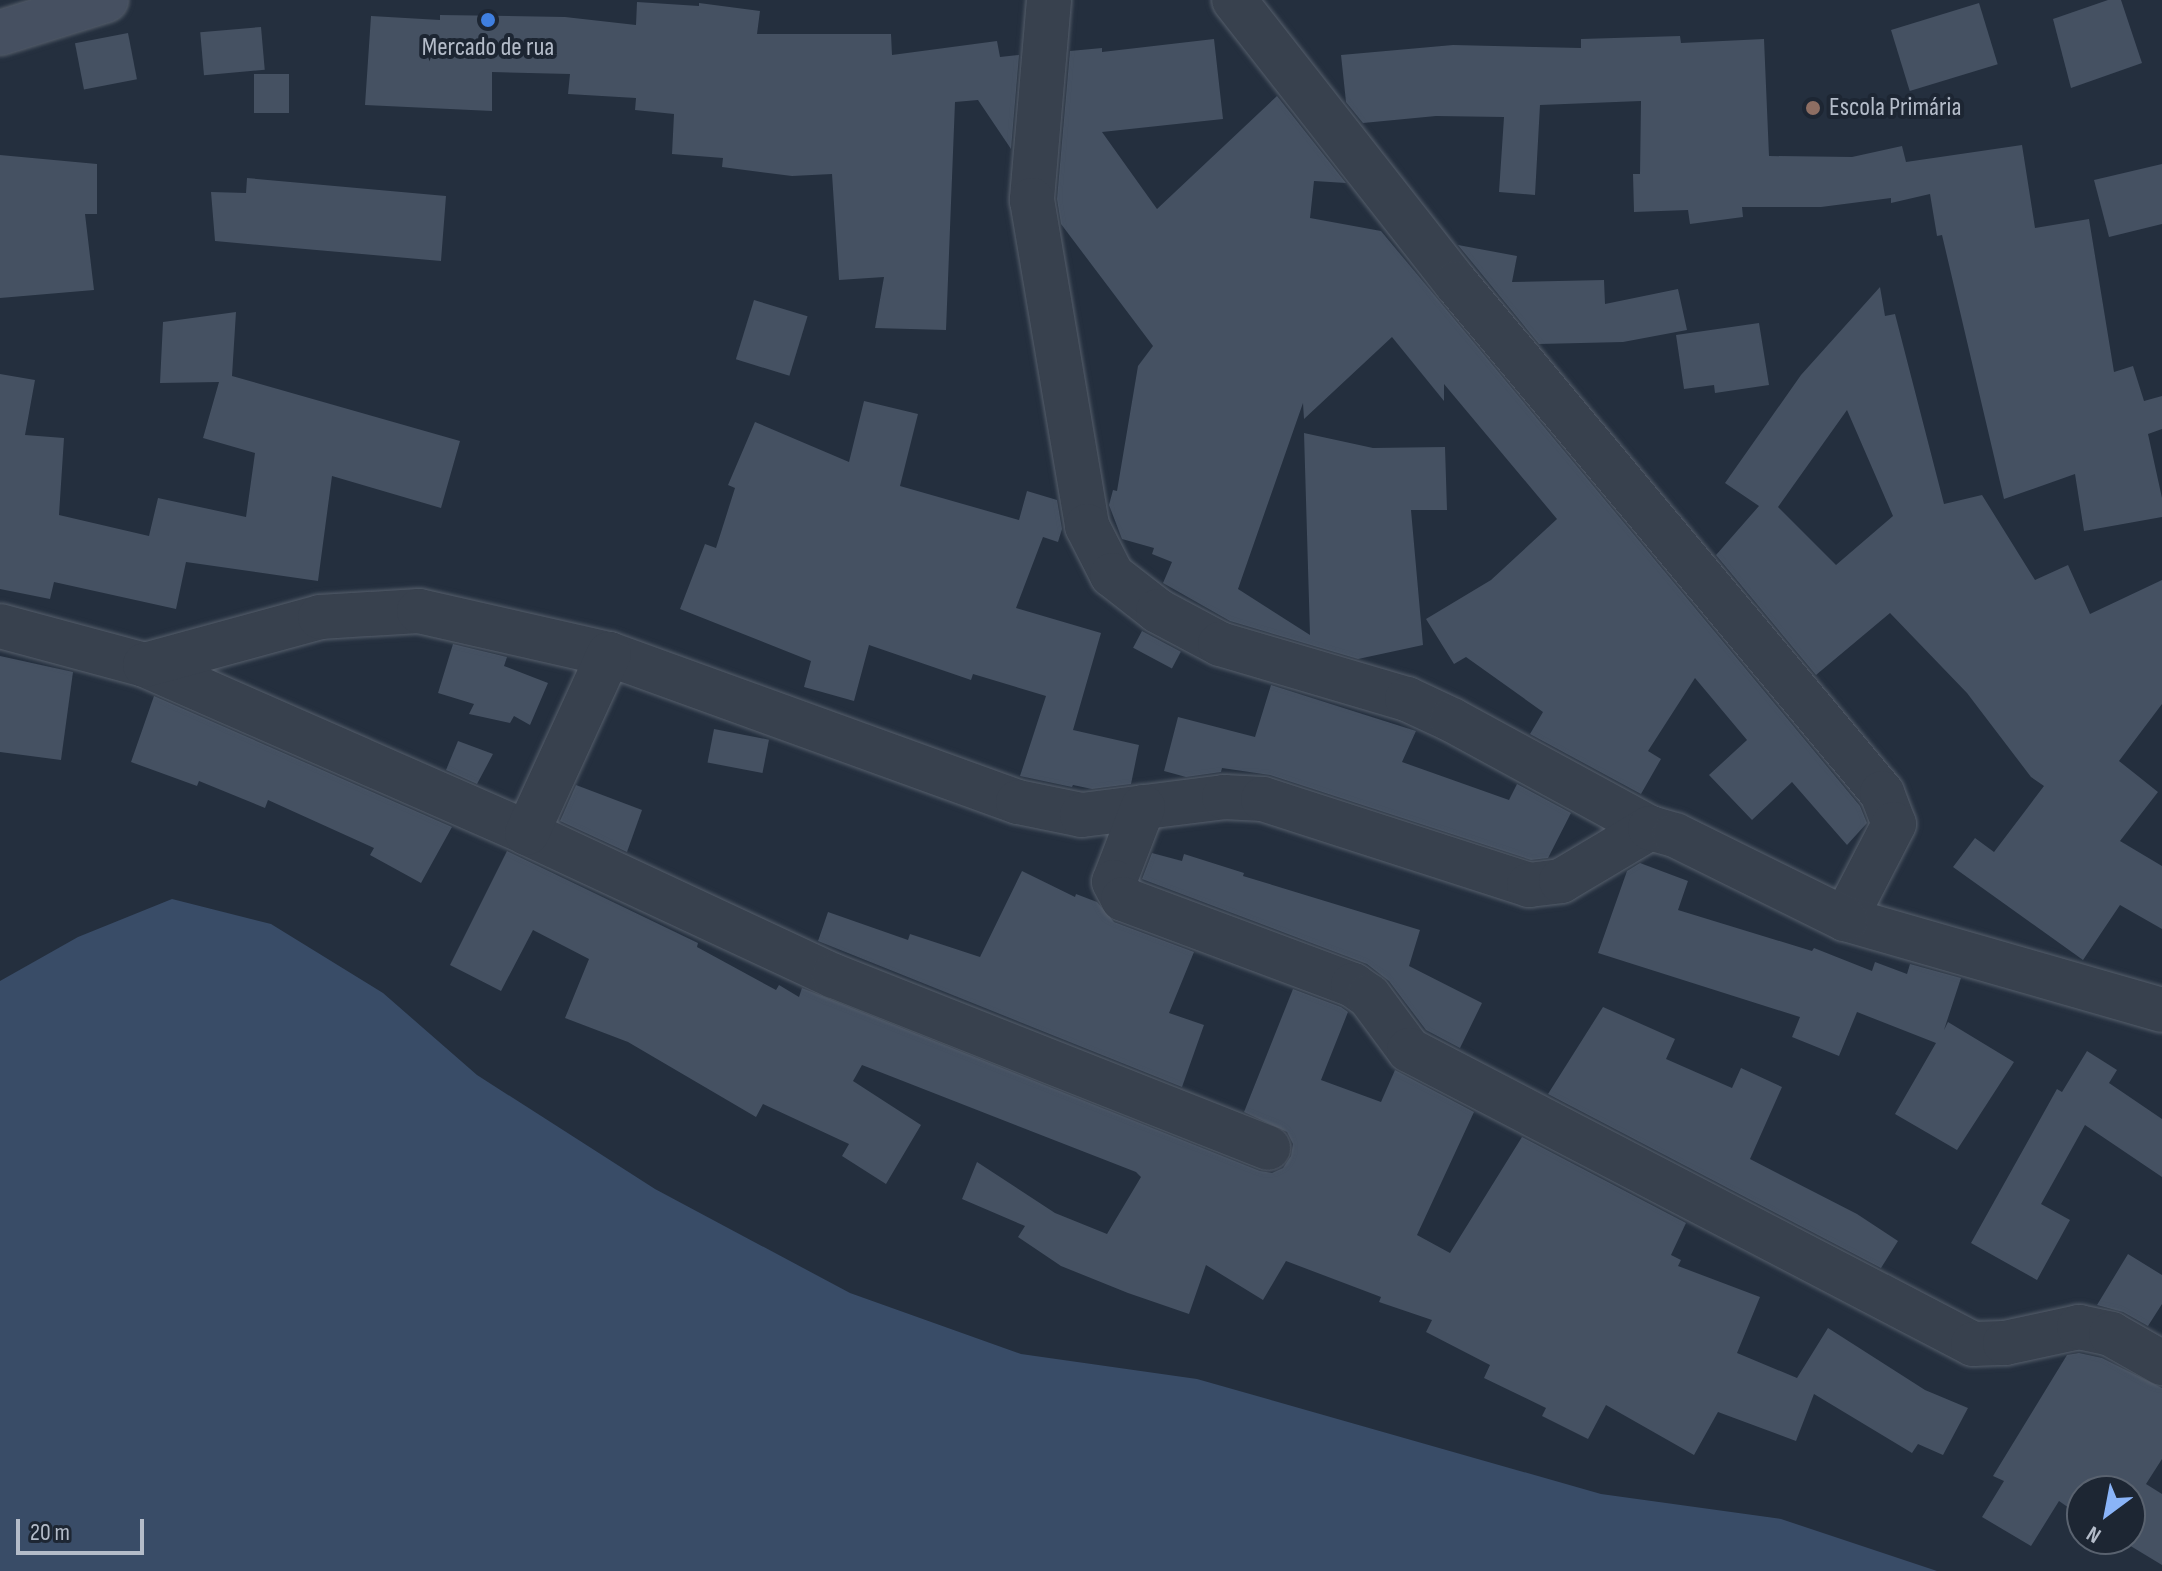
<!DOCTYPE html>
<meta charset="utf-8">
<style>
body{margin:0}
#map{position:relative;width:2162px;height:1571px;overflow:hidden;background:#242f3e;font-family:"Sofia Sans Condensed",sans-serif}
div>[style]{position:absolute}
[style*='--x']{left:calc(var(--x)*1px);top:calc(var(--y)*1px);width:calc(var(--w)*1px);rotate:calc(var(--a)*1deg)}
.water>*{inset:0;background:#394c67}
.building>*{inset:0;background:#455162;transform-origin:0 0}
.roads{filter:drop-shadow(0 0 2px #565f6c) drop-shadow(0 0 2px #565f6c)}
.street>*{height:44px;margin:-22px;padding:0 22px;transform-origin:22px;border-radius:22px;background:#38414e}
.secondary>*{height:44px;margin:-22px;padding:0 22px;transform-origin:22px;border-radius:22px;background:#465061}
.dots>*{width:22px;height:22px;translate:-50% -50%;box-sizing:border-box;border:4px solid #1d2633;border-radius:50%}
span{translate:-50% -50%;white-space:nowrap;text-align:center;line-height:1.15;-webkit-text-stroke:8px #1d2633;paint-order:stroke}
.poi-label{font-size:26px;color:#b4bcc9}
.left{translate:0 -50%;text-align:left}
.north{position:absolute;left:2066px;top:1475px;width:80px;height:80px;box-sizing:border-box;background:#1d2633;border:2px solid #59626f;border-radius:50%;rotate:212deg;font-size:22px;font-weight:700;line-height:32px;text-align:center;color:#b4bcc9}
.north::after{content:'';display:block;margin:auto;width:28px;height:36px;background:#8ab4f8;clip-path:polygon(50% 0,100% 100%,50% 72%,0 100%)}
.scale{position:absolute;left:16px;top:1519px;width:128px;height:36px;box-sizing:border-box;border:4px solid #b4bcc9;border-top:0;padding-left:10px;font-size:24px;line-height:28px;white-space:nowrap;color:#b4bcc9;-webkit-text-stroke:6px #1d2633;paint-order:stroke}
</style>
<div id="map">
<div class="water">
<i style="clip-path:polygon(172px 899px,271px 924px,383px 993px,477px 1075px,655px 1189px,850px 1293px,1021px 1354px,1197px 1379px,1601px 1494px,1781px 1519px,1937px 1571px,0 1571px,0 981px,78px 937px)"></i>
</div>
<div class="building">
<i style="clip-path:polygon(2108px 0,2121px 0,2142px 63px,2071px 88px,2053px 19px)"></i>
<i style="clip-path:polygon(637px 2px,699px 6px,699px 3px,760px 11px,757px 34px,891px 34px,892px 55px,997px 41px,1000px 57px,1019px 55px,1011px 149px,978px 100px,955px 102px,946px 330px,875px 328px,884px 277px,839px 280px,832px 174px,792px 176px,722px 167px,723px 158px,672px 154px,674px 114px,635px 110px,636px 98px,568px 94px,570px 74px,492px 72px,492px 111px,365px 105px,371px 16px,440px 20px,440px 15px,565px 17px,636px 25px)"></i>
<i style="left:1979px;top:3px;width:64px;height:92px;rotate:73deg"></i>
<i style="left:261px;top:27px;width:43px;height:61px;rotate:85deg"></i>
<i style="left:128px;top:33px;width:47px;height:54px;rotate:79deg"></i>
<i style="clip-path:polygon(1680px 36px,1681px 43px,1764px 39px,1769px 156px,1852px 157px,1902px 146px,1906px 162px,2022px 145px,2035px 228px,2089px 219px,2114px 372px,2133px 366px,2144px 401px,2162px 396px,2162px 429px,2148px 434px,2162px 498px,2162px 517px,2084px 531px,2075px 474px,2004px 499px,1942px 235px,1937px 236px,1930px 194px,1891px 203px,1891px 198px,1821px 207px,1742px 207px,1743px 217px,1690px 224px,1688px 210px,1634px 212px,1633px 174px,1640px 174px,1641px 101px,1540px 105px,1535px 195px,1499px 192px,1504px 117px,1436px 116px,1363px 123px,1346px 102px,1341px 55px,1453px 45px,1581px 48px,1581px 39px)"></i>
<i style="clip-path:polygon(1214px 39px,1223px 119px,1102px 132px,1157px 209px,1277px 96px,1346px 183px,1314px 181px,1310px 218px,1381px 231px,1860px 806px,1867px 823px,1847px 845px,1792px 782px,1752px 820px,1709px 775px,1747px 740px,1695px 678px,1648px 751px,1661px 759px,1641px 794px,1530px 734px,1543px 712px,1466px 657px,1454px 664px,1426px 619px,1491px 580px,1557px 519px,1444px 384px,1444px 401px,1392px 337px,1304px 419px,1303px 403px,1238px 589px,1310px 635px,1304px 433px,1373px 448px,1445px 447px,1447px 510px,1411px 510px,1423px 645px,1358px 659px,1230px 621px,1163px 583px,1172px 562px,1152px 554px,1154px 548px,1122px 539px,1109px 505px,1113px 490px,1117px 491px,1138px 366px,1153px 346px,1061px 224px,1057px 199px,1070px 51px,1102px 48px,1102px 52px)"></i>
<i style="left:254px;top:74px;width:35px;height:39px"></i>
<i style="clip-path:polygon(0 155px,97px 164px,97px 214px,85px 214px,94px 290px,0 298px)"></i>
<i style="clip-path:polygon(2162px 164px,2162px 224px,2109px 237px,2094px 180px)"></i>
<i style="clip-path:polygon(247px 178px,446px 196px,441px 261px,215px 241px,211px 192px,246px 193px)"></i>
<i style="clip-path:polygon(1458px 245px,1517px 256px,1512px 282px,1604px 280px,1605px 304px,1678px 289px,1687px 330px,1623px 342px,1539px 344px)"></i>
<i style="clip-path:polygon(evenodd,1880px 287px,1885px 316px,1895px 314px,1944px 504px,1982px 495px,2035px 580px,2068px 565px,2090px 614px,2162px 580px,2162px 704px,2119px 761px,2158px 792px,2120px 841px,2162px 866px,2162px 929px,2120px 905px,2083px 960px,1953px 867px,1975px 838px,1994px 852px,2044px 786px,2031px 777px,1967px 693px,1890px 613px,1816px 675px,1716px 555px,1759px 506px,1725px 483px,1801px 375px,1880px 287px,1847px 410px,1893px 516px,1836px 565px,1778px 507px,1847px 410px)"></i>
<i style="left:754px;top:300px;width:56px;height:62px;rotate:17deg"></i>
<i style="clip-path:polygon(236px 312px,232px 376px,460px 441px,441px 508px,332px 476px,318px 581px,186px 562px,176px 609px,54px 582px,50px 599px,0 589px,0 374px,35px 380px,25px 435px,64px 438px,59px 515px,149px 536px,158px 498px,246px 517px,255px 453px,203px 438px,219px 382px,160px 383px,163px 322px)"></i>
<i style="clip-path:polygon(1759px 323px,1769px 385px,1715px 393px,1714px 385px,1684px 389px,1676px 335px)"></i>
<i style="clip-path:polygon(864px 401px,918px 414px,900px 486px,1019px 520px,1027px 491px,1057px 500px,1062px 529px,1058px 542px,1043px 537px,1016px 608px,1101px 633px,1073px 730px,1139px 745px,1131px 784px,1092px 789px,1073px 785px,1072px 787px,1020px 776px,1046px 696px,973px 674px,971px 680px,869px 645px,854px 701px,804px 687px,811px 661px,680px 609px,705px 544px,716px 548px,735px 488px,728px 485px,755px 422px,849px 462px)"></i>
<i style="left:1142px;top:631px;width:44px;height:19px;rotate:28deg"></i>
<i style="clip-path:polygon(453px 644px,507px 657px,504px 666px,548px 683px,530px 725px,514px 716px,510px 723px,469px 714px,474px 704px,438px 693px)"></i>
<i style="clip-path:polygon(0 656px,73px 672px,61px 760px,0 752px)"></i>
<i style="clip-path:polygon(1271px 685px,1416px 731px,1402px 762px,1509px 800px,1517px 784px,1571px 813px,1548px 858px,1531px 860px,1270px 775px,1222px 768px,1221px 772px,1186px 777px,1164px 771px,1178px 717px,1255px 737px)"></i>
<i style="clip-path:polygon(154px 696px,452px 827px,421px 883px,370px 855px,374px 848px,268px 800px,265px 808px,199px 781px,197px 786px,131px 762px)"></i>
<i style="left:714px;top:729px;width:56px;height:34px;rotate:11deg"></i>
<i style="clip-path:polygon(458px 741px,493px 754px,477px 784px,446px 770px)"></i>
<i style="clip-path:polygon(576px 785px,642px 810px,627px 852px,560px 821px)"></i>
<i style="clip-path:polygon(507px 851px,698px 943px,697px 947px,776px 990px,779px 985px,799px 997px,802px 988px,1260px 1171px,1272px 1173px,1283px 1168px,1291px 1156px,1293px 1144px,1287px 1132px,1244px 1112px,1293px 989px,1341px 1007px,1348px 1012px,1321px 1080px,1381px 1102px,1395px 1070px,1474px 1112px,1417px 1235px,1450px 1253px,1522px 1137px,1686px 1223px,1671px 1255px,1681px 1260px,1678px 1266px,1760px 1297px,1737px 1353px,1797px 1378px,1828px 1328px,1925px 1390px,1968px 1408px,1943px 1455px,1918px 1444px,1912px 1453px,1814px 1394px,1796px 1441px,1718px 1412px,1694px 1455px,1606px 1405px,1588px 1439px,1542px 1416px,1546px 1408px,1484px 1378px,1490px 1365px,1426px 1332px,1432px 1320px,1379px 1302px,1381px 1297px,1286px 1261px,1263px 1300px,1206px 1265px,1189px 1314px,1128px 1293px,1061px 1266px,1018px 1237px,1025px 1226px,962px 1199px,977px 1162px,1055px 1213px,1107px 1234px,1141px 1177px,1136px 1172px,862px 1065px,853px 1081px,921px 1125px,886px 1184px,842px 1156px,849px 1144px,763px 1104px,756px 1117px,628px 1042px,565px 1018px,589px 959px,533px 930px,501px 991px,450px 965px)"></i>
<i style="clip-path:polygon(1152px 853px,1182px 861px,1184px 854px,1244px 873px,1243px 876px,1420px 930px,1409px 966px,1482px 1003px,1460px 1048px,1426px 1030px,1389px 981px,1367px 964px,1142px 879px)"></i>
<i style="clip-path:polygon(1640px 863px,1688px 881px,1678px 910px,1812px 951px,1814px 948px,1872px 971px,1875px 962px,1907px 974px,1910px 964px,1961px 978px,1944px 1030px,1948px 1022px,2014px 1062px,1957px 1150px,1895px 1114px,1936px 1043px,1857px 1012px,1839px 1056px,1792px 1037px,1800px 1017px,1598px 953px,1627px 871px)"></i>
<i style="clip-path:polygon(1022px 871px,1075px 897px,1076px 894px,1097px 902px,1114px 922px,1194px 952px,1169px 1013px,1204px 1025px,1182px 1087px,818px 941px,828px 912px,908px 940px,910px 934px,980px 957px)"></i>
<i style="clip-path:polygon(1603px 1007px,1675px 1039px,1666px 1059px,1732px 1088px,1741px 1068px,1782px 1087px,1750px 1159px,1857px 1214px,1898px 1241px,1881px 1268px,1548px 1094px)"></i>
<i style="clip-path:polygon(2087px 1051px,2117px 1070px,2109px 1083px,2162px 1119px,2162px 1177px,2085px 1125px,2041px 1204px,2070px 1220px,2037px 1280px,1971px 1243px,2057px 1089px,2062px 1092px)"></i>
<i style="clip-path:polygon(2128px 1254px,2162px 1275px,2162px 1304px,2148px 1326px,2123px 1312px,2097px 1305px)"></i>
<i style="clip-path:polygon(2079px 1353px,2102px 1358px,2162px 1388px,2162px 1459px,2146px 1484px,2162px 1494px,2162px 1565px,2119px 1539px,2130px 1539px,2130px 1491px,2082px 1491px,2082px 1517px,2059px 1501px,2031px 1546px,1982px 1517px,2004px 1481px,1993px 1476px,2067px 1355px)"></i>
</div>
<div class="roads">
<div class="street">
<i style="--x:1049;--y:0;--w:201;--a:94.9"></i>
<i style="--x:1032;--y:200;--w:331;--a:80.4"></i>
<i style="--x:1087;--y:526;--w:55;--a:63"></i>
<i style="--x:1112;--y:575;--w:58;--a:38"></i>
<i style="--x:1158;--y:611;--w:70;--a:28"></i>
<i style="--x:1220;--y:644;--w:195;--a:16.4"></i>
<i style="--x:1407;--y:699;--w:50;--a:25"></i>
<i style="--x:1452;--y:720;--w:226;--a:28.6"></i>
<i style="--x:1234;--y:0;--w:360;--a:51.9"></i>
<i style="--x:1456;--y:283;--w:665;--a:50.13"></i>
<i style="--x:1882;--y:793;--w:33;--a:69"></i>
<i style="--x:1894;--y:824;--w:107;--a:117.3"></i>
<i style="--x:1845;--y:919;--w:330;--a:16"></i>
<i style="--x:0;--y:626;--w:150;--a:15.1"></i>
<i style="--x:145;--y:665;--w:417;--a:23.7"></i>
<i style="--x:527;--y:833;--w:339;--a:25"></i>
<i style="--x:834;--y:976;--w:467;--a:21.6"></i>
<i style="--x:145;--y:665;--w:181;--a:-15.3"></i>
<i style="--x:320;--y:617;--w:99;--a:-3.5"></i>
<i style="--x:419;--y:611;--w:195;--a:12.8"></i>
<i style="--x:609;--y:654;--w:435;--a:19.9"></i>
<i style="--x:1018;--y:802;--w:65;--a:11.5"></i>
<i style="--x:1082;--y:815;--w:143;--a:-7.2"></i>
<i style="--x:1224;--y:797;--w:39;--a:3"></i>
<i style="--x:1263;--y:799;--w:280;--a:17.9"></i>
<i style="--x:1529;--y:885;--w:32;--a:-7"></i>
<i style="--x:1561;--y:881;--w:104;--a:-30.8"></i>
<i style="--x:1650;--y:828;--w:26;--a:16"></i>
<i style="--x:1675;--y:835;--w:190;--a:26.3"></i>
<i style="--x:1143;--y:807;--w:80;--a:111.1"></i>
<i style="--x:1114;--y:882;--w:19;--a:62"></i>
<i style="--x:1123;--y:899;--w:246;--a:20.5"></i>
<i style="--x:1353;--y:985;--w:19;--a:35"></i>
<i style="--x:1369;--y:996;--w:67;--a:53.5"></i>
<i style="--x:1409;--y:1050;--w:636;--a:27.53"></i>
<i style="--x:1973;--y:1344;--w:32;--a:-2"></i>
<i style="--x:2005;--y:1343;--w:76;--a:-12.2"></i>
<i style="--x:2079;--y:1327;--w:33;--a:12"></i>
<i style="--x:2111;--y:1334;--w:59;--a:29.6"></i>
<i style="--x:527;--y:833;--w:197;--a:-65.4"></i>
</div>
<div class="secondary">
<i style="--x:0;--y:33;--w:111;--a:-17.3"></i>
</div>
</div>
<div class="dots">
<i style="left:488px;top:20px;background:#3f7fe0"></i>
<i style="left:1813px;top:108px;background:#8d6e63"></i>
</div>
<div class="poi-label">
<span style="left:488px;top:48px">Mercado de rua</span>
<span class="left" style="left:1829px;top:108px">Escola Primária</span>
</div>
<div class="north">N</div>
<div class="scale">20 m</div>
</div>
